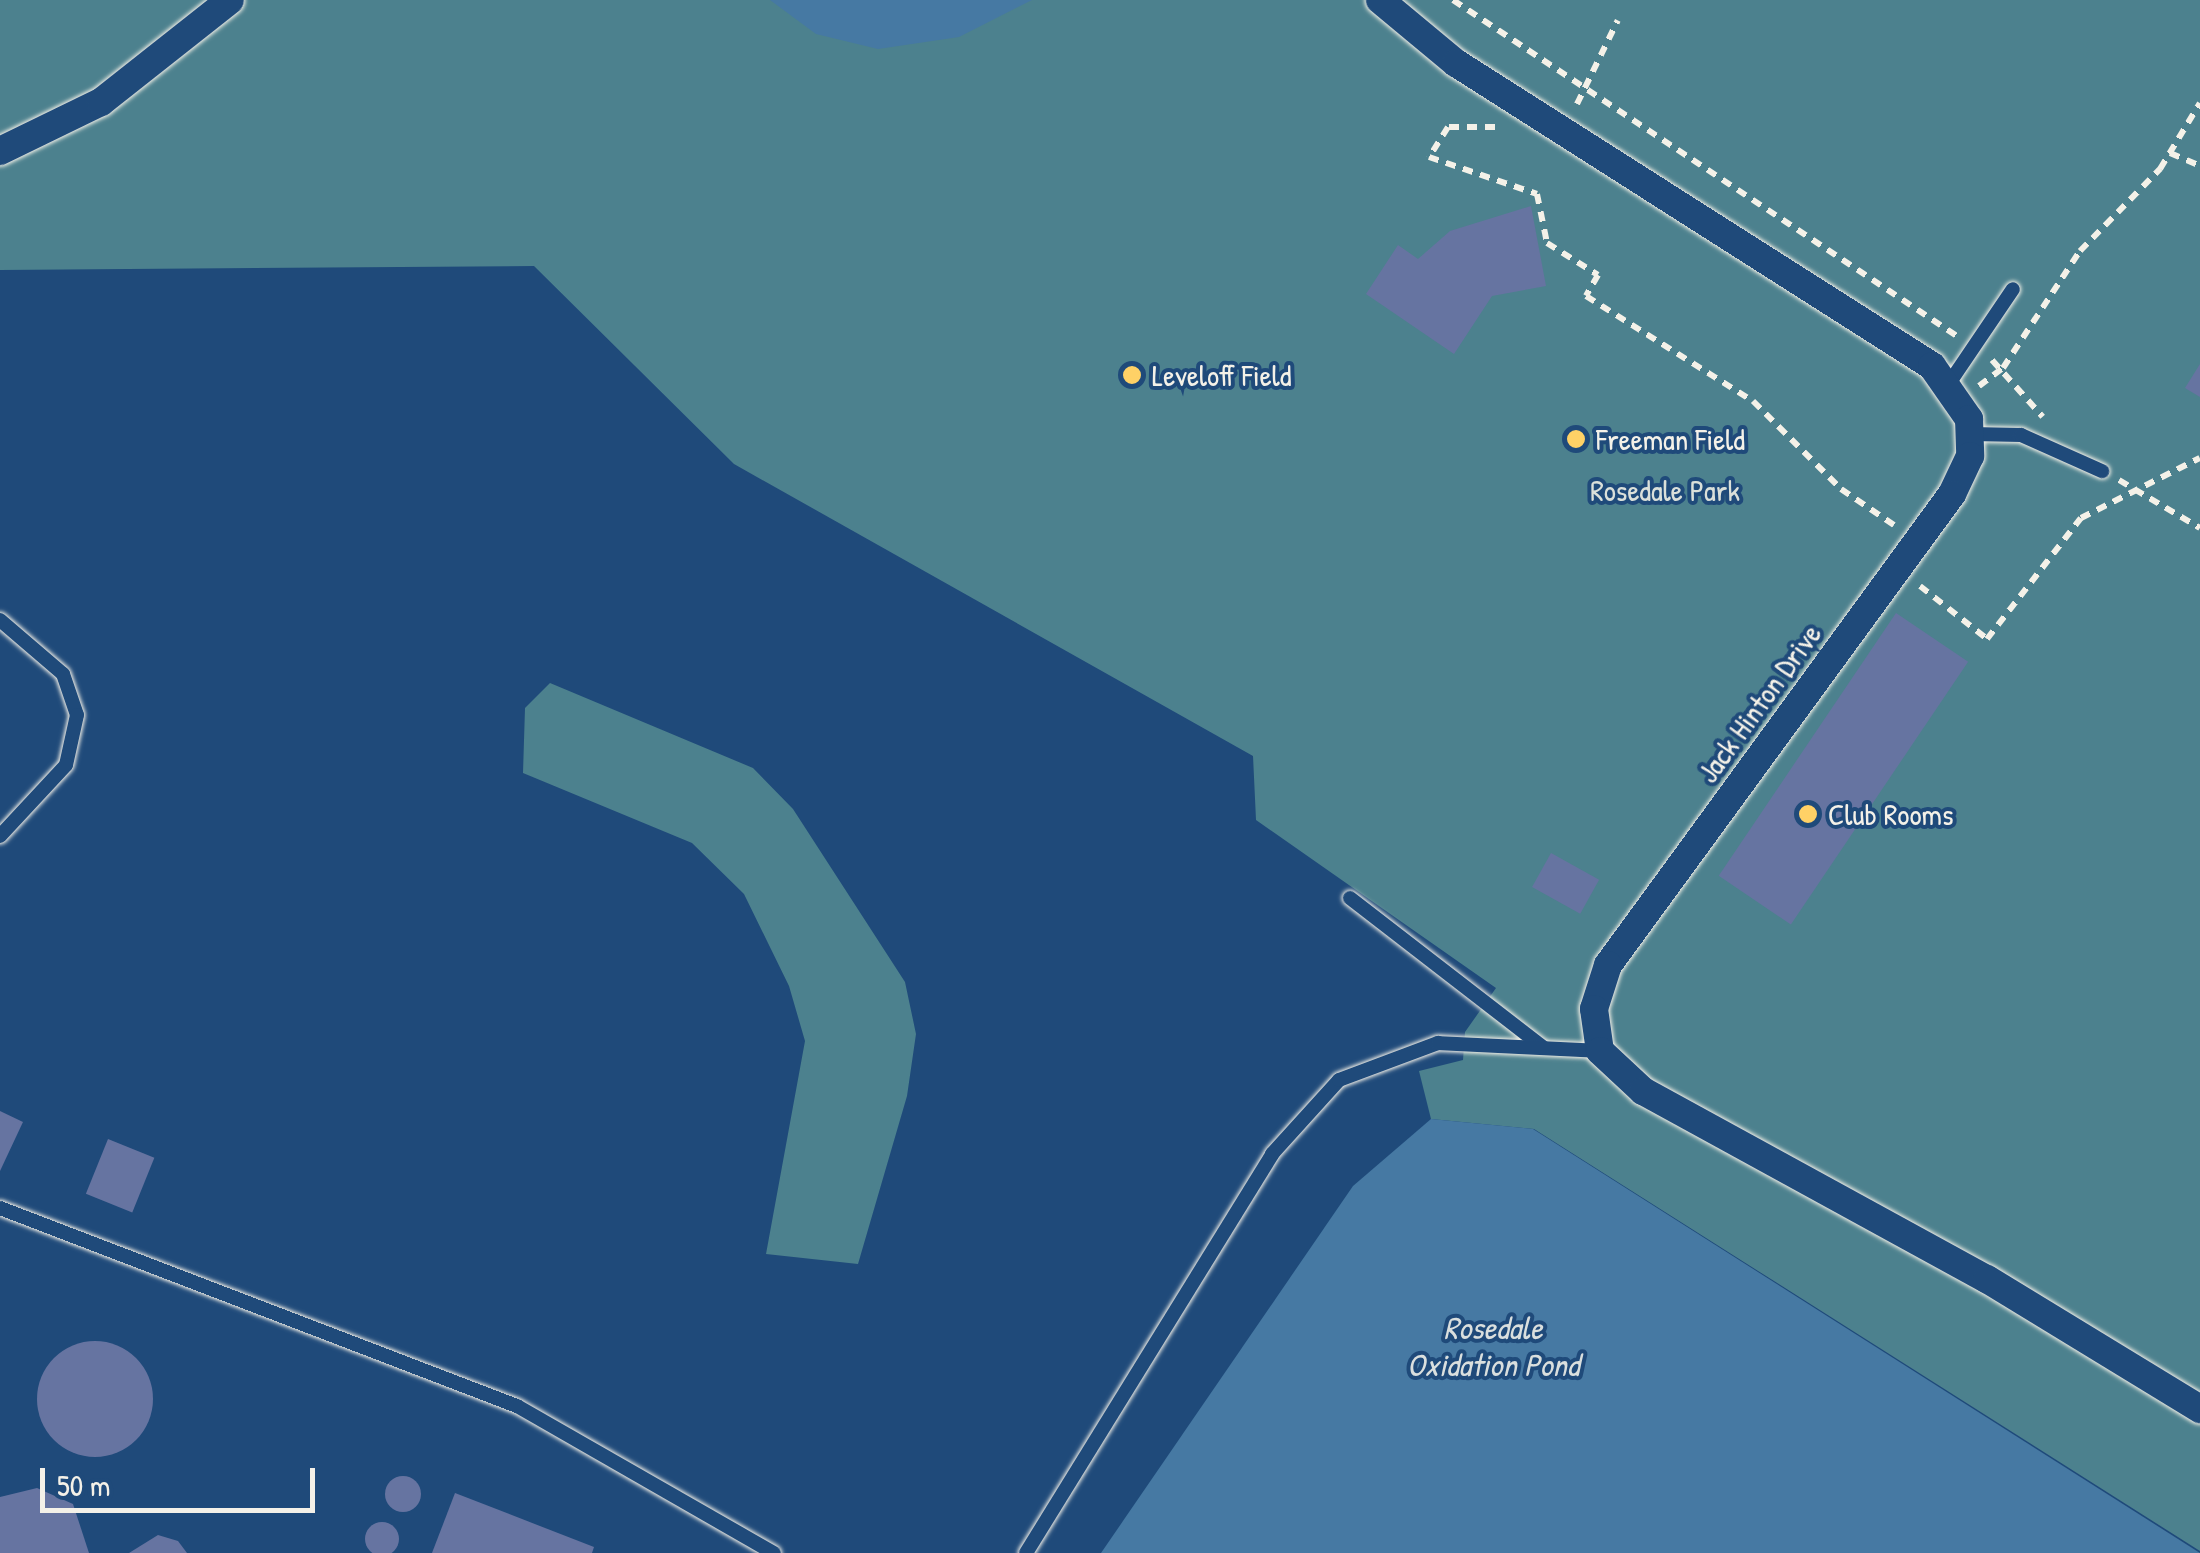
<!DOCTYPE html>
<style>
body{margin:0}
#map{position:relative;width:2200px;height:1553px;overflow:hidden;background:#1f4a7a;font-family:"Patrick Hand",sans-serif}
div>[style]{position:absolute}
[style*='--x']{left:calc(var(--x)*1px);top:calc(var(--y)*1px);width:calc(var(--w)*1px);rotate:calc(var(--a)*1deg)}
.green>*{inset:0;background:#4c818e}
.water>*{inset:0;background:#4679a3}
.building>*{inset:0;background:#6674a1;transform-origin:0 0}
.round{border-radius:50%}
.path>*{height:6px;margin-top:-3px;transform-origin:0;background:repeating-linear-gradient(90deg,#f4f1e8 0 10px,transparent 0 18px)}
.roads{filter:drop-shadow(0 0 2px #f4f1e8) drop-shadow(0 0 2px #f4f1e8)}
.lane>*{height:14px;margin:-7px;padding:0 7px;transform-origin:7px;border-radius:7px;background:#1f4a7a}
.street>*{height:28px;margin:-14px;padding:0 14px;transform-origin:14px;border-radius:14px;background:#1f4a7a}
.dots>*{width:28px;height:28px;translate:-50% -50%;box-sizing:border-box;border:5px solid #1f4a7a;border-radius:50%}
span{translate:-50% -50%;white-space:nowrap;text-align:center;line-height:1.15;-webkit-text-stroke:8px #1f4a7a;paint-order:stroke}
.poi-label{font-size:30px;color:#f4f1e8}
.left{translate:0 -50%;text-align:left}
.park-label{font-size:30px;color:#dbe0da}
.street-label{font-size:30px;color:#f4f1e8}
.water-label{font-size:32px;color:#dadfde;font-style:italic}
.scale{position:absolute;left:40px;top:1468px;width:275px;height:45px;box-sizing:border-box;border:5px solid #f4f1e8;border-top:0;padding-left:12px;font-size:30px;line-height:35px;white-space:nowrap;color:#f4f1e8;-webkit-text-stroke:8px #1f4a7a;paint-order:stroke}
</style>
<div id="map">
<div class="green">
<i style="clip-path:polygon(0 0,2200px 0,2200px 1551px,1534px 1129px,1431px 1119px,1419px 1071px,1463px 1060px,1465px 1032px,1496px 988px,1256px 820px,1253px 756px,734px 464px,534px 266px,0 270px)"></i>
<i style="clip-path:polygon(550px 683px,753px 768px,793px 809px,905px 982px,916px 1034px,907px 1096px,858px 1264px,766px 1254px,805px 1041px,789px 986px,744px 894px,692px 843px,523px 773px,525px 708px)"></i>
</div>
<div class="water">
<i style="clip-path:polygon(770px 0,1032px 0,959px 37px,878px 49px,816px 34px)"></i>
<i style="clip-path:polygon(1431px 1119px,1533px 1129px,2200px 1553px,1101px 1553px,1353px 1186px)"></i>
</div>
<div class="building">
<i style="clip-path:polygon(1531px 206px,1546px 286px,1492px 296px,1454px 354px,1366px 294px,1398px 245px,1418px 259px,1450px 231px)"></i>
<i style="clip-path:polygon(2200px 364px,2200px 397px,2185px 388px)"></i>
<i style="left:1896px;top:613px;width:87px;height:317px;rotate:34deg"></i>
<i style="left:1551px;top:853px;width:55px;height:39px;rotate:29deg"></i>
<i style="clip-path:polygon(0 1111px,23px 1122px,0 1171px)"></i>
<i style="left:108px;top:1139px;width:50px;height:59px;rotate:22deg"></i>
<i class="round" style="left:37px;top:1341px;width:116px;height:116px"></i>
<i class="round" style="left:385px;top:1476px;width:36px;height:36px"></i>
<i style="clip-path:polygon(37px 1488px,73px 1504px,89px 1553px,0 1553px,0 1497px)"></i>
<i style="clip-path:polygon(455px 1493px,594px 1547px,592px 1553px,432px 1553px)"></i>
<i class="round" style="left:365px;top:1522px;width:34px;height:34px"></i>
<i style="clip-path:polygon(158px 1535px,178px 1541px,187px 1553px,129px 1553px)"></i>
</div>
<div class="path">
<i style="--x:1453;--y:0;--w:606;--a:33.69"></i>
<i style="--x:1577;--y:104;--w:93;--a:-64"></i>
<i style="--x:1495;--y:127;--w:47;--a:180"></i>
<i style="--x:1448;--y:127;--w:36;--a:122"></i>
<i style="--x:1429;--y:157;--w:114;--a:18.9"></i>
<i style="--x:1537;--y:194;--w:50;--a:78.5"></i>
<i style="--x:1547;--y:243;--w:60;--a:32.1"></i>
<i style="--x:1598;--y:275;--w:24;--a:120"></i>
<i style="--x:1586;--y:296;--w:197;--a:32.2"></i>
<i style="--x:1753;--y:401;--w:124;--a:45"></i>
<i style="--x:1841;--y:489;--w:64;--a:34.2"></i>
<i style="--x:2170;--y:153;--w:33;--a:23"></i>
<i style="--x:1992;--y:360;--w:76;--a:48.2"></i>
<i style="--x:1979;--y:386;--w:30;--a:-37"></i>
<i style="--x:2003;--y:368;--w:140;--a:-56.7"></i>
<i style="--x:2080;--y:251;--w:115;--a:-45.7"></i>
<i style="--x:2160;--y:169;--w:77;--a:-58.8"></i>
<i style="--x:2119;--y:480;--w:94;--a:30.7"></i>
<i style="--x:1920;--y:586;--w:85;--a:38.3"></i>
<i style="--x:1987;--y:639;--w:153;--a:-52.2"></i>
<i style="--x:2081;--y:518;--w:133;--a:-26.8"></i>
</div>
<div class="roads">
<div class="lane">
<i style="--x:1950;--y:382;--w:112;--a:-55.9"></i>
<i style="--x:1971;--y:434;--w:50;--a:1.1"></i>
<i style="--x:2021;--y:435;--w:89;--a:24"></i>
<i style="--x:0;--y:620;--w:83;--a:40.6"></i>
<i style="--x:63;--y:674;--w:43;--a:71.1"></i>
<i style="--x:77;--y:715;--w:51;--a:102.4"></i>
<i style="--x:66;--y:765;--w:97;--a:132.9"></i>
<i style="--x:1350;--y:898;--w:244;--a:37.7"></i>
<i style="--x:0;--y:1208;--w:554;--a:20.96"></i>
<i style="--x:517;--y:1406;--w:296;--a:29.8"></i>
<i style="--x:1026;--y:1553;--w:469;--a:-58.3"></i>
<i style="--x:1272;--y:1154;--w:100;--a:-47.8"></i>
<i style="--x:1339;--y:1080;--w:106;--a:-20.5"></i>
<i style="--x:1438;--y:1043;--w:162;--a:2.8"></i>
</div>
<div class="street">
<i style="--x:1380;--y:0;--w:99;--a:39.7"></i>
<i style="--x:1456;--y:63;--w:564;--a:32.48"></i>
<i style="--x:1932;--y:366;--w:65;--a:55.1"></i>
<i style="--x:1969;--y:419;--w:37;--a:88"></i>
<i style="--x:1970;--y:456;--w:42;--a:115.3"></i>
<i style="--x:1952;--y:494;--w:583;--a:126.14"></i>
<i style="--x:1608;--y:965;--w:46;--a:107.7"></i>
<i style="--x:1594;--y:1009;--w:42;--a:81.9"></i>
<i style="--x:1600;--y:1051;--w:59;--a:42.9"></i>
<i style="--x:1643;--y:1091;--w:392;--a:28.7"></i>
<i style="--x:1987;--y:1279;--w:250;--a:31.4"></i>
<i style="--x:0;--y:151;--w:112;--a:-25.9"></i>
<i style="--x:101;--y:102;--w:164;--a:-38.3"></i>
</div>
</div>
<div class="dots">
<i style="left:1132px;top:375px;background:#ffd166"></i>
<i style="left:1576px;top:439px;background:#ffd166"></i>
<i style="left:1808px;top:814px;background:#ffd166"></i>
</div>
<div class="poi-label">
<span class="left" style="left:1152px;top:375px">Leveloff Field</span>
<span class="left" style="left:1596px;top:439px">Freeman Field</span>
<span class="left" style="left:1828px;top:814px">Club Rooms</span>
</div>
<div class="park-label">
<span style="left:1665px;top:490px">Rosedale Park</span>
</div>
<div class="street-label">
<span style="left:1759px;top:703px;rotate:-54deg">Jack Hinton Drive</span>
</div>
<div class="water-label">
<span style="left:1493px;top:1347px">Rosedale<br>Oxidation Pond</span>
</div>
<div class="scale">50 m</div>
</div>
